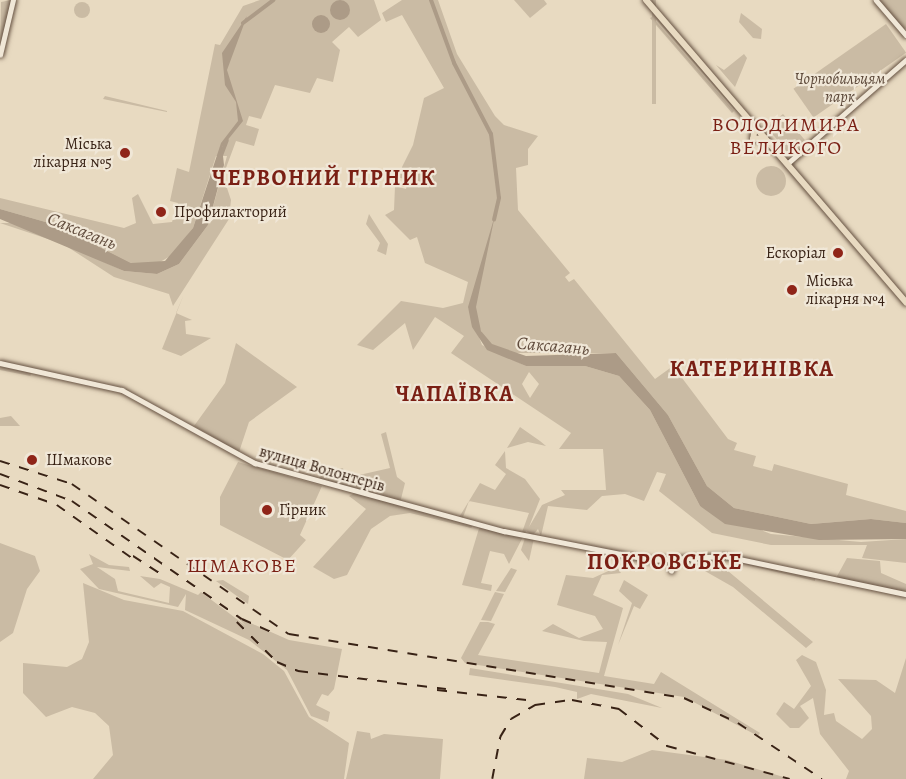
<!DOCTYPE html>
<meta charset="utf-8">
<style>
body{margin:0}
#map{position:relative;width:906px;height:779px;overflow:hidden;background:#e8dac1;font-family:Alegreya,serif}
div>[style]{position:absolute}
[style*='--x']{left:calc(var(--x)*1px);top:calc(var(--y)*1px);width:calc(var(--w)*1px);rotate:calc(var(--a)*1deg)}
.green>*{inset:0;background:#cabba4;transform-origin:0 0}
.round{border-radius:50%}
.water>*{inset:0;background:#ac9b87}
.river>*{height:4px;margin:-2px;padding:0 2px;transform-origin:2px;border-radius:2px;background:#ac9b87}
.roads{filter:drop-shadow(0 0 2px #645040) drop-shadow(0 0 2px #645040)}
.tertiary>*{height:4.5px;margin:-2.25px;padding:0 2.25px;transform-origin:2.25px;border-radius:2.25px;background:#f0e7d7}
.primary>*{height:6px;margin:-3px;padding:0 3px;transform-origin:3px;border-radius:3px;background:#e8dac1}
.rail>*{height:1.5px;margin-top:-0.75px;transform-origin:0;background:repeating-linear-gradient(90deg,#382215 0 10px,transparent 0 20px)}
.dots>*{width:16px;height:16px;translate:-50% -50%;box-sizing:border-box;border:3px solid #f0e7d7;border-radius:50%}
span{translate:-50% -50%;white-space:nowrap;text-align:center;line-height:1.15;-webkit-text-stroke:4.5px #f0e7d7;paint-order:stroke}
.park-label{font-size:16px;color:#5c4839;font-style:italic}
.poi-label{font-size:16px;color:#382215}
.right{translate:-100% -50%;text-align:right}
.left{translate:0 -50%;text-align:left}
.street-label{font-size:16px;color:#382215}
.water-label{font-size:18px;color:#614c3d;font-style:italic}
.quarter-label{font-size:20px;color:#7a1f14;letter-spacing:1.5px}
.district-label{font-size:22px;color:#7a1f14;font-weight:700;letter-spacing:1.5px}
</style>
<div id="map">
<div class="green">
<i style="clip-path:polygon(11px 0,0 47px,1px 2px)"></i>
<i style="clip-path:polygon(260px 0,374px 0,381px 20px,358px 37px,349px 27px,332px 42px,340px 50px,333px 82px,317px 78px,310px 93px,275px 85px,261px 119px,249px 116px,246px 125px,259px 129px,254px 146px,236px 141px,223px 176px,231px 200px,229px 219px,173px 306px,169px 294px,114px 277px,63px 244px,0 223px,17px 223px,124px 271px,157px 274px,179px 264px,208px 225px,227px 156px,216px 156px,193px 228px,172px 255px,155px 265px,131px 263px,56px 225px,0 209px,0 198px,124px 228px,136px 223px,132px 198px,138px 194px,153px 224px,172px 222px,178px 203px,170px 201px,177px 168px,189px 172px,215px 44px,220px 45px,243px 6px)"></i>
<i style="clip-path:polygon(evenodd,402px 0,438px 0,457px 54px,495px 116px,504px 125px,538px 136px,528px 149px,528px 165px,516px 168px,518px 210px,570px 273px,565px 277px,569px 282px,574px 279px,655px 379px,673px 366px,728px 439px,737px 443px,734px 450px,756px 456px,753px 466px,772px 471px,774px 464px,848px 484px,846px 495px,906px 511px,906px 523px,871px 519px,811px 524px,734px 508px,707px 486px,668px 415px,616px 353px,500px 353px,486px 340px,468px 307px,482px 345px,526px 366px,585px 366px,619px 376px,650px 410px,700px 506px,771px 534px,861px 542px,906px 539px,906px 563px,862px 558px,867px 545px,771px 545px,712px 533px,659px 491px,666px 474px,657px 472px,644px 501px,625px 494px,602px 496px,587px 510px,548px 506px,541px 536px,538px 529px,533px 535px,526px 531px,509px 564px,504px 554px,490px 551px,481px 583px,492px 585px,491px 591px,462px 585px,480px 525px,521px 535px,529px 513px,469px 501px,462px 520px,475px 523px,471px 528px,410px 513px,390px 516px,371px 529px,347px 575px,334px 579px,313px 567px,366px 509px,349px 496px,357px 492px,292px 474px,318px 481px,321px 473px,343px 468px,346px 478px,390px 468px,381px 434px,386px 432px,397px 477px,405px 483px,400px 503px,458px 519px,480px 483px,495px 490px,506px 474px,495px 465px,505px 451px,506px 468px,525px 479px,540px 499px,529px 527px,542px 505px,565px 495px,561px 490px,606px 490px,603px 449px,559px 449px,571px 433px,451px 353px,464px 336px,435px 317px,413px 350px,405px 323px,373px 350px,357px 345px,401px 301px,443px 308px,463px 303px,468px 282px,425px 263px,417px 237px,410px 240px,385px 215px,394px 210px,395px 186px,406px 189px,408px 180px,397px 177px,413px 145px,424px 98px,444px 88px,402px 15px,386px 22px,382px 13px,402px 0,529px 372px,539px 384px,530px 398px,522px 384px,529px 372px)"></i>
<i style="clip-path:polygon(514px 0,544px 0,547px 4px,530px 18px)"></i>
<i style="left:652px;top:0;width:4px;height:104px"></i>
<i style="clip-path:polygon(876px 0,906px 0,906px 28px,903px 31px)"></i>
<i class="round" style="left:74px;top:2px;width:16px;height:16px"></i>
<i style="clip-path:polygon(741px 13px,762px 29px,761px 39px,753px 38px,739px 22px)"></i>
<i style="left:655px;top:15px;width:123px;height:2px;rotate:49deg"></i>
<i style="clip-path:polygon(652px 17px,734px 111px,732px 113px,650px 18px)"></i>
<i style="left:886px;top:24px;width:35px;height:113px;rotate:55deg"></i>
<i style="clip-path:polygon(744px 54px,747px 58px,735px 87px,716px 65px,724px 70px)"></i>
<i style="clip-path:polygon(105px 96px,167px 111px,167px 112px,103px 99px)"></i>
<i style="left:783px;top:114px;width:34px;height:21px;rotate:50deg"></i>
<i class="round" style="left:756px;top:166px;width:30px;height:30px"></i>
<i style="clip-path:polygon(369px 214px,388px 244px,386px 255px,377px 251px,380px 243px,366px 224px)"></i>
<i style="clip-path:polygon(184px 294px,176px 313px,192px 320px,185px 321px,186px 334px,211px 338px,181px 356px,162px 349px)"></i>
<i style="clip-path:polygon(236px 343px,297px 387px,249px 422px,239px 452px,194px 426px,225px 383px)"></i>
<i style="left:0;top:365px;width:32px;height:5px;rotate:11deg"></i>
<i style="clip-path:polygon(11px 416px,20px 426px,0 426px,0 418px)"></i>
<i style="clip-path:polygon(520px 427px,540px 441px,546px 446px,528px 442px,507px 448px)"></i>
<i style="clip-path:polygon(238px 462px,322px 486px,300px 535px,306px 540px,288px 560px,220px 525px,220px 497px)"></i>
<i style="clip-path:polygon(525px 538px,534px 538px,529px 561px,521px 550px)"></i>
<i style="clip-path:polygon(0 543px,35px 556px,40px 571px,27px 589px,13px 633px,0 642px)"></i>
<i style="clip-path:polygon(89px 554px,109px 565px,129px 567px,130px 571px,97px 567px,115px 579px,118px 591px,169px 603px,170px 587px,161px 583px,154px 588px,140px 576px,160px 579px,198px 595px,201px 592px,246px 626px,237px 617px,289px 640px,342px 649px,334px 689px,328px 696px,322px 694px,316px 705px,330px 712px,328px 722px,311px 716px,287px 670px,249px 640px,185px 610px,186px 594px,178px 607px,99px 589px,80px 569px,93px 564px)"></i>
<i style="clip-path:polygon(682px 558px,725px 558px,722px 566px,813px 642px,806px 648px,733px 587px)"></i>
<i style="clip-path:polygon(847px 558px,880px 561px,881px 573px,906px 584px,906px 594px,836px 578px)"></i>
<i style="clip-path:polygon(736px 560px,815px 578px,815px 581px,735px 562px)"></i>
<i style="clip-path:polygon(617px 567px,621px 573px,602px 575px,593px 595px,623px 608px,604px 676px,654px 684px,661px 672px,760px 733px,758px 736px,684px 697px,465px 663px,461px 658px,480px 622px,488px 622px,495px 624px,478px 655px,599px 673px,607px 642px,584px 641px,542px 631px,553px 624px,579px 638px,603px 629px,595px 616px,557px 605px,566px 575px,593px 578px)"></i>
<i style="clip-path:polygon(511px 568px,517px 570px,505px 592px,496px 591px)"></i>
<i style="clip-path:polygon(223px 580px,249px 596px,248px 604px,216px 581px)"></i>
<i style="clip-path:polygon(624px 580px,648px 595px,640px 609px,634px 606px,618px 645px,632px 603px,619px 591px)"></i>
<i style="clip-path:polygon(83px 583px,124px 600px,183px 611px,263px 654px,284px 671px,309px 717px,349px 743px,344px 779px,93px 779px,113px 755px,109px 726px,95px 713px,72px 707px,46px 717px,23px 693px,23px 663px,67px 667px,82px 659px,89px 642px)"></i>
<i style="clip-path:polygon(495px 592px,504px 594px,491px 621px,481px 620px)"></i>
<i style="clip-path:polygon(802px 655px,816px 662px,826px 690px,824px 715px,834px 713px,836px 721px,862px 739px,872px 729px,871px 716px,838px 679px,876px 680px,895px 693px,906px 658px,906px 779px,846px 779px,849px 771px,820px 734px,813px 698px,800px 706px,809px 718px,799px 728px,790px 728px,776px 714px,784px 702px,794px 709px,811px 686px,796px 660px)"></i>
<i style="clip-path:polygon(470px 668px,628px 694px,662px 708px,591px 694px,577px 699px,577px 692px,555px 687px,469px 675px)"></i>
<i style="clip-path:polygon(357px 731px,370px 733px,371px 739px,384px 734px,443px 739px,440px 779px,346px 779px)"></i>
<i style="clip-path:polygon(652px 750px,727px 760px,790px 779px,584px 779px,587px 758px,622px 762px)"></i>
</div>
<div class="water">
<i class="round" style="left:330px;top:0;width:20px;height:20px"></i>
<i class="round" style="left:312px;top:15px;width:18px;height:18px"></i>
<i style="clip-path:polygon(247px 16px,227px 70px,243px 121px,222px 147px,224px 165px,208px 225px,179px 264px,157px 274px,124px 271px,0 219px,0 209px,56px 225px,131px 263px,165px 261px,193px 228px,221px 143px,238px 121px,236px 102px,225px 85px,222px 53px)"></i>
<i style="clip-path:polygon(495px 215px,476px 307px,481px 331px,492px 344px,526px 356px,616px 353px,668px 415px,707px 486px,734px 508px,811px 524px,871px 519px,906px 523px,906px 539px,819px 540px,725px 524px,700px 506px,650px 410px,619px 376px,585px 366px,526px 366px,487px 350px,472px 327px,468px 307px)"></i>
</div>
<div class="river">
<i style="--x:431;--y:0;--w:67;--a:69.9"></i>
<i style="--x:454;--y:63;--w:80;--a:62.5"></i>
<i style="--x:491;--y:134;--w:64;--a:82.9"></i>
<i style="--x:499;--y:198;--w:22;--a:103"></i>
<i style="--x:243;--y:23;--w:38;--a:-37"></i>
<i style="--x:220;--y:158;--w:19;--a:-69"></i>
</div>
<div class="roads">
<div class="tertiary">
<i style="--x:876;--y:0;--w:46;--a:49.4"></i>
<i style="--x:0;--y:55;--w:57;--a:-76.7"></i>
<i style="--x:787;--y:164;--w:158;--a:-41.2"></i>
<i style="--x:0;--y:363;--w:125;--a:12.5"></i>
<i style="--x:122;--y:390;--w:152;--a:28.8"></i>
<i style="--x:255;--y:463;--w:258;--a:15.3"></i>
<i style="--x:504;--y:531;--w:151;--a:11.1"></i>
<i style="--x:652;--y:560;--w:73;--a:-3.1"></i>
<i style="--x:725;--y:556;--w:185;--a:11.9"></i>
<i style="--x:671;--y:571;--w:12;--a:-76"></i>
</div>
<div class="primary">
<i style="--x:646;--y:0;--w:399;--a:49.3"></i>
<i style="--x:755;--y:127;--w:12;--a:99"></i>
<i style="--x:753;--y:139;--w:12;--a:-5"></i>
</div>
</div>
<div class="rail">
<i style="--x:0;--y:461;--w:76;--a:17.7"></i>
<i style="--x:72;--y:484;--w:264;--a:34.7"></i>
<i style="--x:289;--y:634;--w:400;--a:9.2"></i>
<i style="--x:684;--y:698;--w:60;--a:24.8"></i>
<i style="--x:738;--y:723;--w:101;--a:33.7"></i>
<i style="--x:0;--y:474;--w:77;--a:20.6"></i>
<i style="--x:72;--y:501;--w:207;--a:34.8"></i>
<i style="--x:242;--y:619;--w:36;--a:24"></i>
<i style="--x:0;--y:485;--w:60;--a:19.3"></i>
<i style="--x:57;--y:505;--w:100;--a:35.3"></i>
<i style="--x:133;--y:556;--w:33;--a:33"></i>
<i style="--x:237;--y:622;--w:57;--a:45"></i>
<i style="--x:277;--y:662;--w:23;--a:23"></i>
<i style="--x:298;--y:671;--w:149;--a:6.9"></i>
<i style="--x:437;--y:690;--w:99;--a:6.4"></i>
<i style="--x:492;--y:779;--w:43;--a:-79.2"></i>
<i style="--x:500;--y:737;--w:21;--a:-59"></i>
<i style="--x:511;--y:719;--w:28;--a:-30"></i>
<i style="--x:535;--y:705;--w:37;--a:-8"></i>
<i style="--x:572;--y:700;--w:48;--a:10.8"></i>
<i style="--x:619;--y:709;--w:61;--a:37.6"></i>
<i style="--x:667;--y:746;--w:127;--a:15"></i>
</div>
<div class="dots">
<i style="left:125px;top:153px;background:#8f2418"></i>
<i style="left:161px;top:212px;background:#8f2418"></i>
<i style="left:838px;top:253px;background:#8f2418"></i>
<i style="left:792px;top:290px;background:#8f2418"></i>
<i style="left:32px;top:460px;background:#8f2418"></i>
<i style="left:267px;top:510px;background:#8f2418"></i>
</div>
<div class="park-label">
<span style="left:840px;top:88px">Чорнобильцям<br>парк</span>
</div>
<div class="poi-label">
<span class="right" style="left:112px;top:153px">Міська<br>лікарня №5</span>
<span class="left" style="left:174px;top:212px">Профилакторий</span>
<span class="right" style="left:826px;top:253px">Ескоріал</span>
<span class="left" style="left:806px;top:290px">Міська<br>лікарня №4</span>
<span class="left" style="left:46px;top:460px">Шмакове</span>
<span class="left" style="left:279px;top:510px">Гірник</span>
</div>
<div class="street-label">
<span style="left:322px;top:469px;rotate:16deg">вулиця Волонтерів</span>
</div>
<div class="water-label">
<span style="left:82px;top:231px;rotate:22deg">Саксагань</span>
<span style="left:553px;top:346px;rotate:5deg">Саксагань</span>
</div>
<div class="quarter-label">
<span style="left:786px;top:136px">ВОЛОДИМИРА<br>ВЕЛИКОГО</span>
<span style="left:242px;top:565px">ШМАКОВЕ</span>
</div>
<div class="district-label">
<span style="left:324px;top:179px">ЧЕРВОНИЙ ГІРНИК</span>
<span style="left:752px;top:370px">КАТЕРИНІВКА</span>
<span style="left:455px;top:395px">ЧАПАЇВКА</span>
<span style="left:665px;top:563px">ПОКРОВСЬКЕ</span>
</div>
</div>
